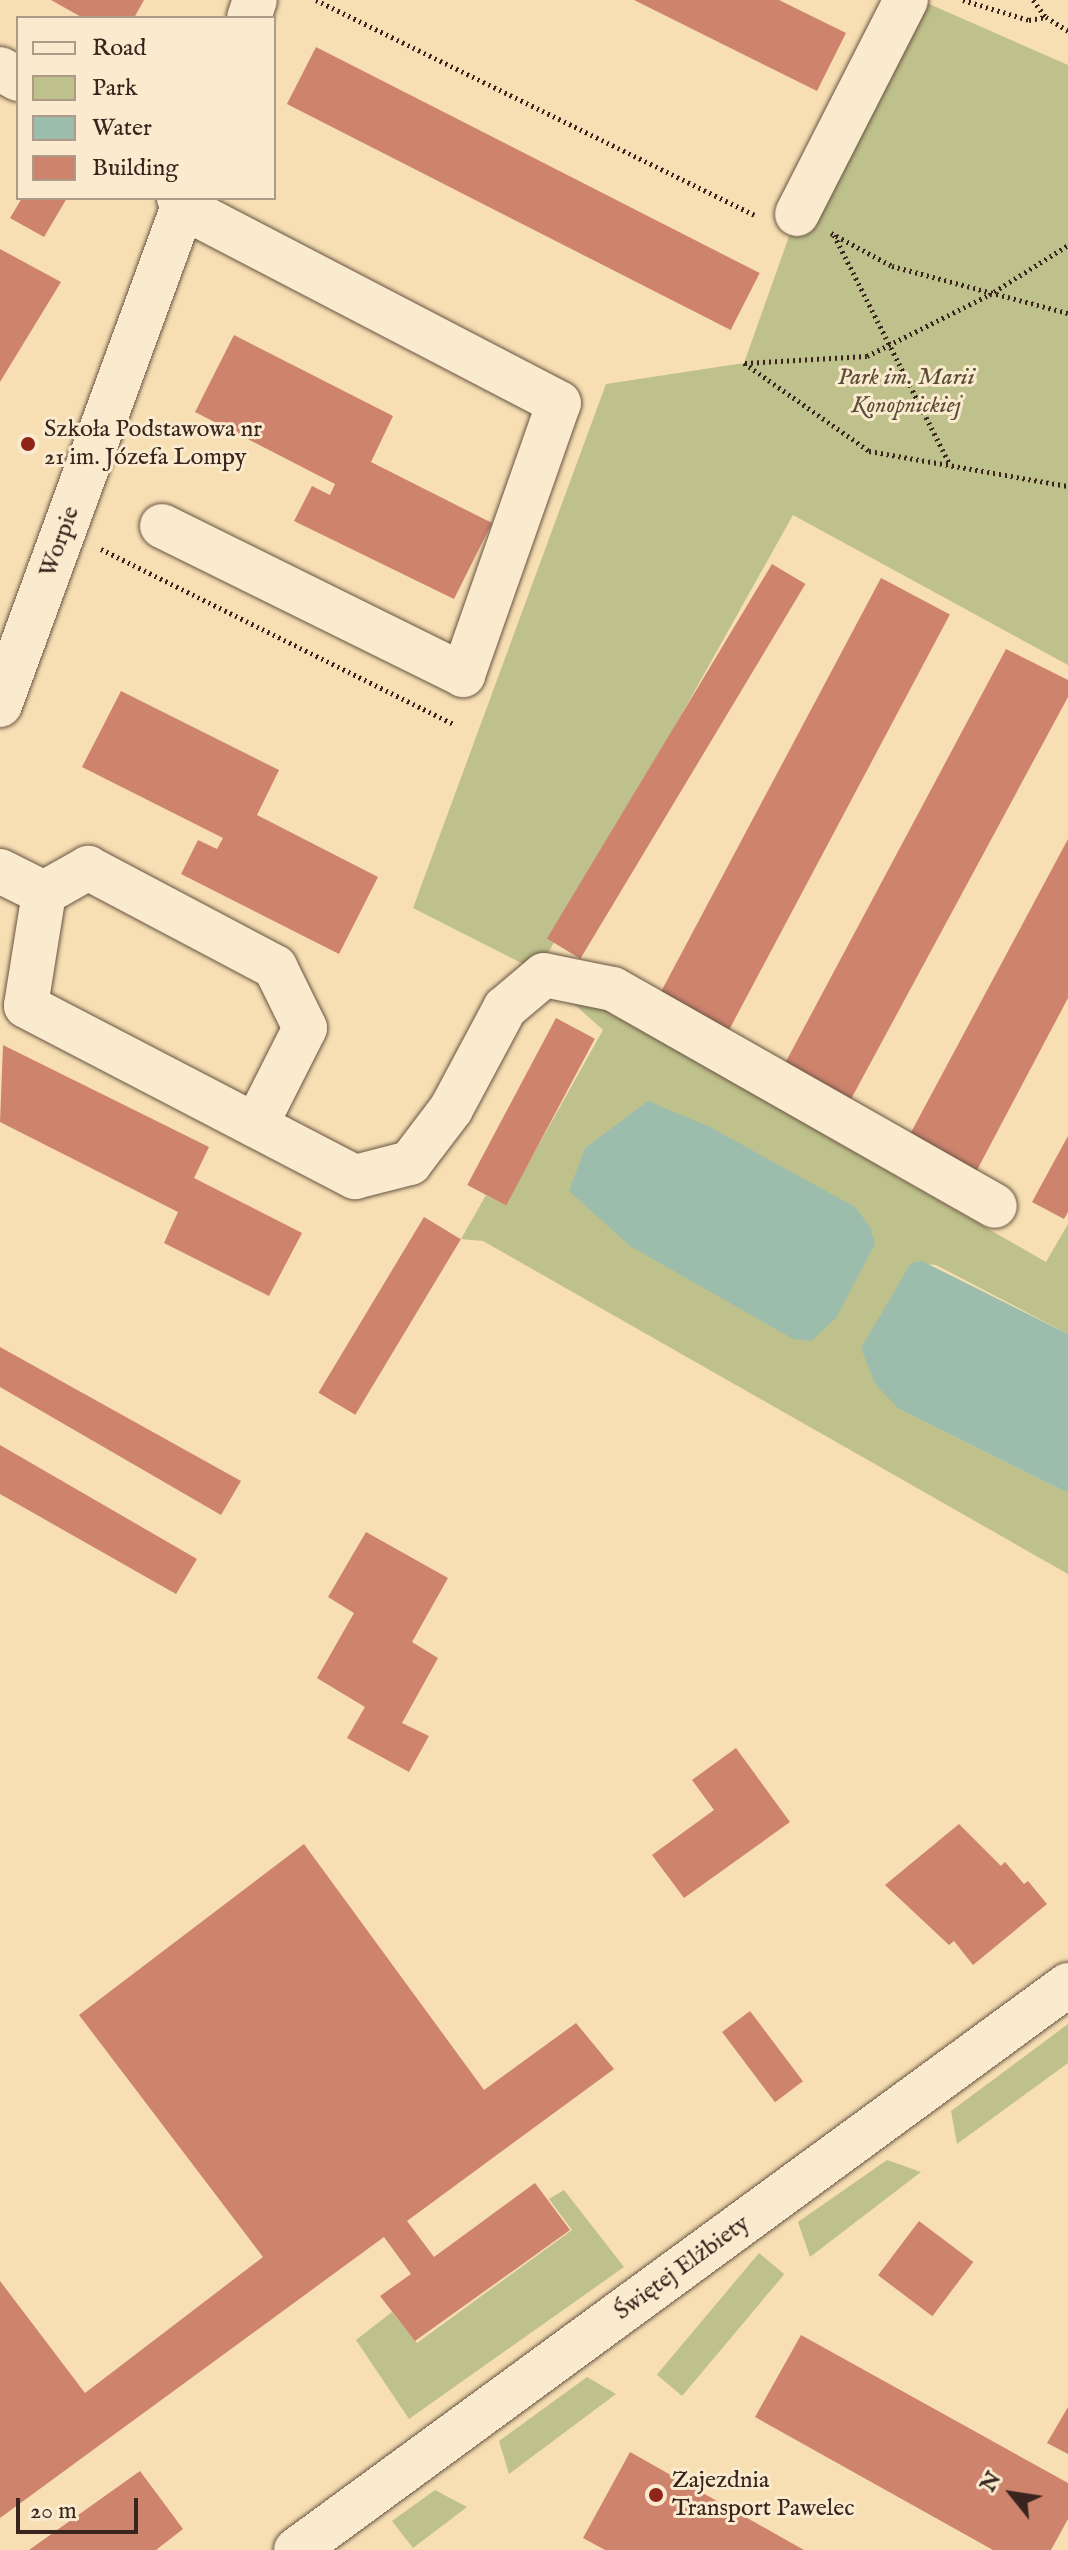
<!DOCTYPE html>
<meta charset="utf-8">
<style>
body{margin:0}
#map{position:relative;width:1068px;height:2550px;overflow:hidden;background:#f7dfb3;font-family:"IM FELL English",serif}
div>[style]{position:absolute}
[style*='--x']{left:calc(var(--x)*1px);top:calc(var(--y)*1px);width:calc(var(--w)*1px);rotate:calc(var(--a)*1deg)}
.green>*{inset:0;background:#bec18b;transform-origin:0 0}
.water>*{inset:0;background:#9dbdac}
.building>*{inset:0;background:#ce836d;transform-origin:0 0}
.path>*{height:5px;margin-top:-2.5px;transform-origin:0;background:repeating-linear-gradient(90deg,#39251e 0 2px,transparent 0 6px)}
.roads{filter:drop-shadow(0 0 2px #685443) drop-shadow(0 0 2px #685443)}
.minor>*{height:44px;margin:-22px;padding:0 22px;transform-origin:22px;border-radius:22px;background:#faeace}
.dots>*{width:22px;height:22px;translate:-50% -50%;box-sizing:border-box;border:4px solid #faeace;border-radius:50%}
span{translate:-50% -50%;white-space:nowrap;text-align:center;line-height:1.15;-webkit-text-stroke:6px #faeace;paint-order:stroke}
.park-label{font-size:24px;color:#5a4c39;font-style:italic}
.poi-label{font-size:24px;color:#39251e}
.left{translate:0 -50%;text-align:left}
.street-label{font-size:24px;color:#39251e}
.legend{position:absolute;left:16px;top:16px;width:260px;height:184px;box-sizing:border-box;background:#faeace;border:2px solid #ad9b88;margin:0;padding:10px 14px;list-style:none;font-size:24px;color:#39251e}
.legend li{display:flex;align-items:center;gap:16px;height:40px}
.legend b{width:40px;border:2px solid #ad9b88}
.north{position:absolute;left:972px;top:2454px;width:80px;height:80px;-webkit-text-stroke:6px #faeace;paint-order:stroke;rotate:300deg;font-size:22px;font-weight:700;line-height:32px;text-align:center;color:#39251e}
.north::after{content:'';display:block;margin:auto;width:28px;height:36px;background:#39251e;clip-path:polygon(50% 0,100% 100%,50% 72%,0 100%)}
.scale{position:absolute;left:16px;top:2498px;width:122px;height:36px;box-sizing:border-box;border:4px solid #39251e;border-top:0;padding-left:10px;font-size:24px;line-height:28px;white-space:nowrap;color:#39251e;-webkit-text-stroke:6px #faeace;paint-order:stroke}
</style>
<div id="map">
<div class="green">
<i style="clip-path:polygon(920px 0,1068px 65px,1068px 665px,793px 515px,538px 971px,1046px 1262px,1068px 1224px,1068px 1334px,936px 1265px,911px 1263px,899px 1409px,1068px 1493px,1068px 1574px,483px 1241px,461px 1239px,486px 1195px,505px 1205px,603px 1030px,537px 971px,413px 908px,606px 384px,744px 363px,797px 214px)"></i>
<i style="clip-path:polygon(1068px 2024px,1068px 2063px,957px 2144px,951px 2111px)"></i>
<i style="clip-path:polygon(887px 2160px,921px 2172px,810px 2257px,798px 2222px)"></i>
<i style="clip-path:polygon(564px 2190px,624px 2267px,409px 2419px,356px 2340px,392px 2312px,417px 2343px,572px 2230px,549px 2199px)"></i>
<i style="left:759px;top:2253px;width:33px;height:159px;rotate:40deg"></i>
<i style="clip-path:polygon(587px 2377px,616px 2394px,509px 2474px,499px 2441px)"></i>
<i style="clip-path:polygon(435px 2490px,467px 2507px,413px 2548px,392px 2521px)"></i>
</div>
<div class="water">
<i style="clip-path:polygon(648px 1101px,710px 1127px,855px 1207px,870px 1227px,875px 1244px,836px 1318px,811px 1341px,793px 1339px,630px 1246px,569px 1191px,585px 1148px)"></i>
<i style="clip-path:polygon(922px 1261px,1068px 1334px,1068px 1493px,899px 1409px,875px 1384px,861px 1348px,911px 1263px)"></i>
</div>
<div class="building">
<i style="clip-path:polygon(51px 0,144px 0,134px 18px,83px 18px)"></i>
<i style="clip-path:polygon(634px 0,779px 0,846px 33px,817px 91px)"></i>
<i style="left:316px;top:47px;width:498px;height:64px;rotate:27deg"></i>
<i style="clip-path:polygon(22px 198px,67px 198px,44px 237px,10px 218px)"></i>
<i style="clip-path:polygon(0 249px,61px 282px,0 382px)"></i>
<i style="clip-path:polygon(234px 335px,393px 416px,371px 462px,492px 523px,454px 599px,294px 521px,312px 486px,330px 495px,335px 484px,195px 412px)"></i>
<i style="left:772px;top:564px;width:39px;height:437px;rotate:31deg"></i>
<i style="left:881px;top:578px;width:78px;height:474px;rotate:28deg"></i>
<i style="clip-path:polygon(1006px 649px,1068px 680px,1068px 697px,850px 1101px,783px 1067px)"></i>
<i style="clip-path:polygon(121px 691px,279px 770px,257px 815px,378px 877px,339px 954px,181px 874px,198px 840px,217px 849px,223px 838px,82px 767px)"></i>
<i style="clip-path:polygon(1068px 839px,1068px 998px,976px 1172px,908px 1138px)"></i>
<i style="left:556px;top:1018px;width:44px;height:189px;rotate:28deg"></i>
<i style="clip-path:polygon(3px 1045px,209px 1147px,194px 1178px,302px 1233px,269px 1296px,164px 1243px,178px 1212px,0 1122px)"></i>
<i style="clip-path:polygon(1068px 1136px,1068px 1212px,1064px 1219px,1032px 1202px)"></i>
<i style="left:424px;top:1217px;width:43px;height:205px;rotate:31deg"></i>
<i style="clip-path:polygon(0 1347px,241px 1481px,221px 1515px,0 1387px)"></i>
<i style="clip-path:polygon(0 1445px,197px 1559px,176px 1594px,0 1494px)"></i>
<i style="clip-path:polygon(366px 1532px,448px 1578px,412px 1642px,438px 1658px,402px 1723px,429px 1736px,409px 1772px,347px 1738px,365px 1707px,317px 1678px,354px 1613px,328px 1597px)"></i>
<i style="clip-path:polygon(736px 1748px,790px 1822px,684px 1898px,652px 1855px,714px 1810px,692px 1780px)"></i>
<i style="clip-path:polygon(959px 1824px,1001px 1866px,1005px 1862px,1024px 1884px,1028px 1881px,1047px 1904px,973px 1965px,954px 1941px,949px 1945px,885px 1885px)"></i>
<i style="clip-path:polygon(304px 1844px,484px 2090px,576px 2023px,614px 2069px,407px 2221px,434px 2257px,535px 2183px,570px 2230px,415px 2341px,380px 2296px,411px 2274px,384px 2237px,0 2518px,0 2281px,85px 2393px,263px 2257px,79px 2015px)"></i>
<i style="left:750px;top:2011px;width:88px;height:35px;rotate:53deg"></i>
<i style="left:919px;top:2221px;width:68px;height:68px;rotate:37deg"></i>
<i style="clip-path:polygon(801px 2335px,1068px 2483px,1068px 2519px,1051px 2550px,993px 2550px,755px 2417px)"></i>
<i style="clip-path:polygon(1068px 2407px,1068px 2454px,1047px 2443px)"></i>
<i style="clip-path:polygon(630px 2452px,804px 2550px,605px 2550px,583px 2538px)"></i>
<i style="clip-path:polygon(140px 2471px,183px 2529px,156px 2550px,29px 2550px)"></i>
</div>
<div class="path">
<i style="--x:316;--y:0;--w:488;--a:26.1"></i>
<i style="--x:963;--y:0;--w:69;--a:16.9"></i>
<i style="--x:1029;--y:20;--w:17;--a:-10"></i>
<i style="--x:1033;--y:0;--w:21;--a:53"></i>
<i style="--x:1046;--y:17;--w:26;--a:32"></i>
<i style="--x:831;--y:233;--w:69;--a:28.4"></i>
<i style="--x:892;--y:266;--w:182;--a:15"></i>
<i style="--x:834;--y:235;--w:258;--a:63.2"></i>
<i style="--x:744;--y:363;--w:153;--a:35.1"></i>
<i style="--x:869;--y:451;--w:202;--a:10"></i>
<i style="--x:745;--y:363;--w:122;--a:-3.3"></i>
<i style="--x:867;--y:356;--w:136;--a:-26.6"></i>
<i style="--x:989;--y:295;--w:93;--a:-32.3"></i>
<i style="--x:101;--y:549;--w:393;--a:26.4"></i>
</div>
<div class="roads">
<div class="minor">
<i style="--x:249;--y:18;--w:19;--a:-72"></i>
<i style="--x:0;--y:69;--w:21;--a:29"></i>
<i style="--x:797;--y:214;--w:240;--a:-63"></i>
<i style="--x:162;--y:526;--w:336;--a:26.3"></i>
<i style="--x:463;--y:675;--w:288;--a:-70.6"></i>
<i style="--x:559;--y:403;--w:424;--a:-152.5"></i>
<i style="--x:183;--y:207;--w:10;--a:-114"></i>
<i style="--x:0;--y:705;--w:540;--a:-69.85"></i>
<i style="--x:0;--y:871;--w:49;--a:26.6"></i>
<i style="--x:44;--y:893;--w:114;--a:99.1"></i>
<i style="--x:26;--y:1006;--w:371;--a:27.5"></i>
<i style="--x:355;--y:1177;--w:57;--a:-14.3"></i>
<i style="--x:410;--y:1163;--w:68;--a:-52.8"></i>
<i style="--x:451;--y:1109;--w:115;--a:-61.9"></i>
<i style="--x:505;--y:1008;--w:51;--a:-40.2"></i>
<i style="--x:544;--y:975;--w:70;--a:11.5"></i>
<i style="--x:613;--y:989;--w:439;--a:29.6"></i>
<i style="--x:44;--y:893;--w:51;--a:-29.6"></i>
<i style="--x:88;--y:868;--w:212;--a:27.9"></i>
<i style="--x:275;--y:967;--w:68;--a:63.8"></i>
<i style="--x:305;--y:1028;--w:109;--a:116.8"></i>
<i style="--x:296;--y:2550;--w:957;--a:-36.2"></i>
</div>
</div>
<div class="dots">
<i style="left:28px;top:444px;background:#8f2418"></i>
<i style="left:656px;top:2495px;background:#8f2418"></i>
</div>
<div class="park-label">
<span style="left:906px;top:392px">Park im. Marii<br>Konopnickiej</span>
</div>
<div class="poi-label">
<span class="left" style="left:44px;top:444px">Szkoła Podstawowa nr<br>21 im. Józefa Lompy</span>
<span class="left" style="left:672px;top:2495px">Zajezdnia<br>Transport Pawelec</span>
</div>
<div class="street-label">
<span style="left:60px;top:542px;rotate:-70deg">Worpie</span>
<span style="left:682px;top:2268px;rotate:-36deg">Świętej Elżbiety</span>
</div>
<ul class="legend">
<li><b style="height:10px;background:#faeace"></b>Road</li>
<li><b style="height:22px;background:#bec18b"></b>Park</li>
<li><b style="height:22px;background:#9dbdac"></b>Water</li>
<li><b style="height:22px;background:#ce836d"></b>Building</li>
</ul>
<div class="north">N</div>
<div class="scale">20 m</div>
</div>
